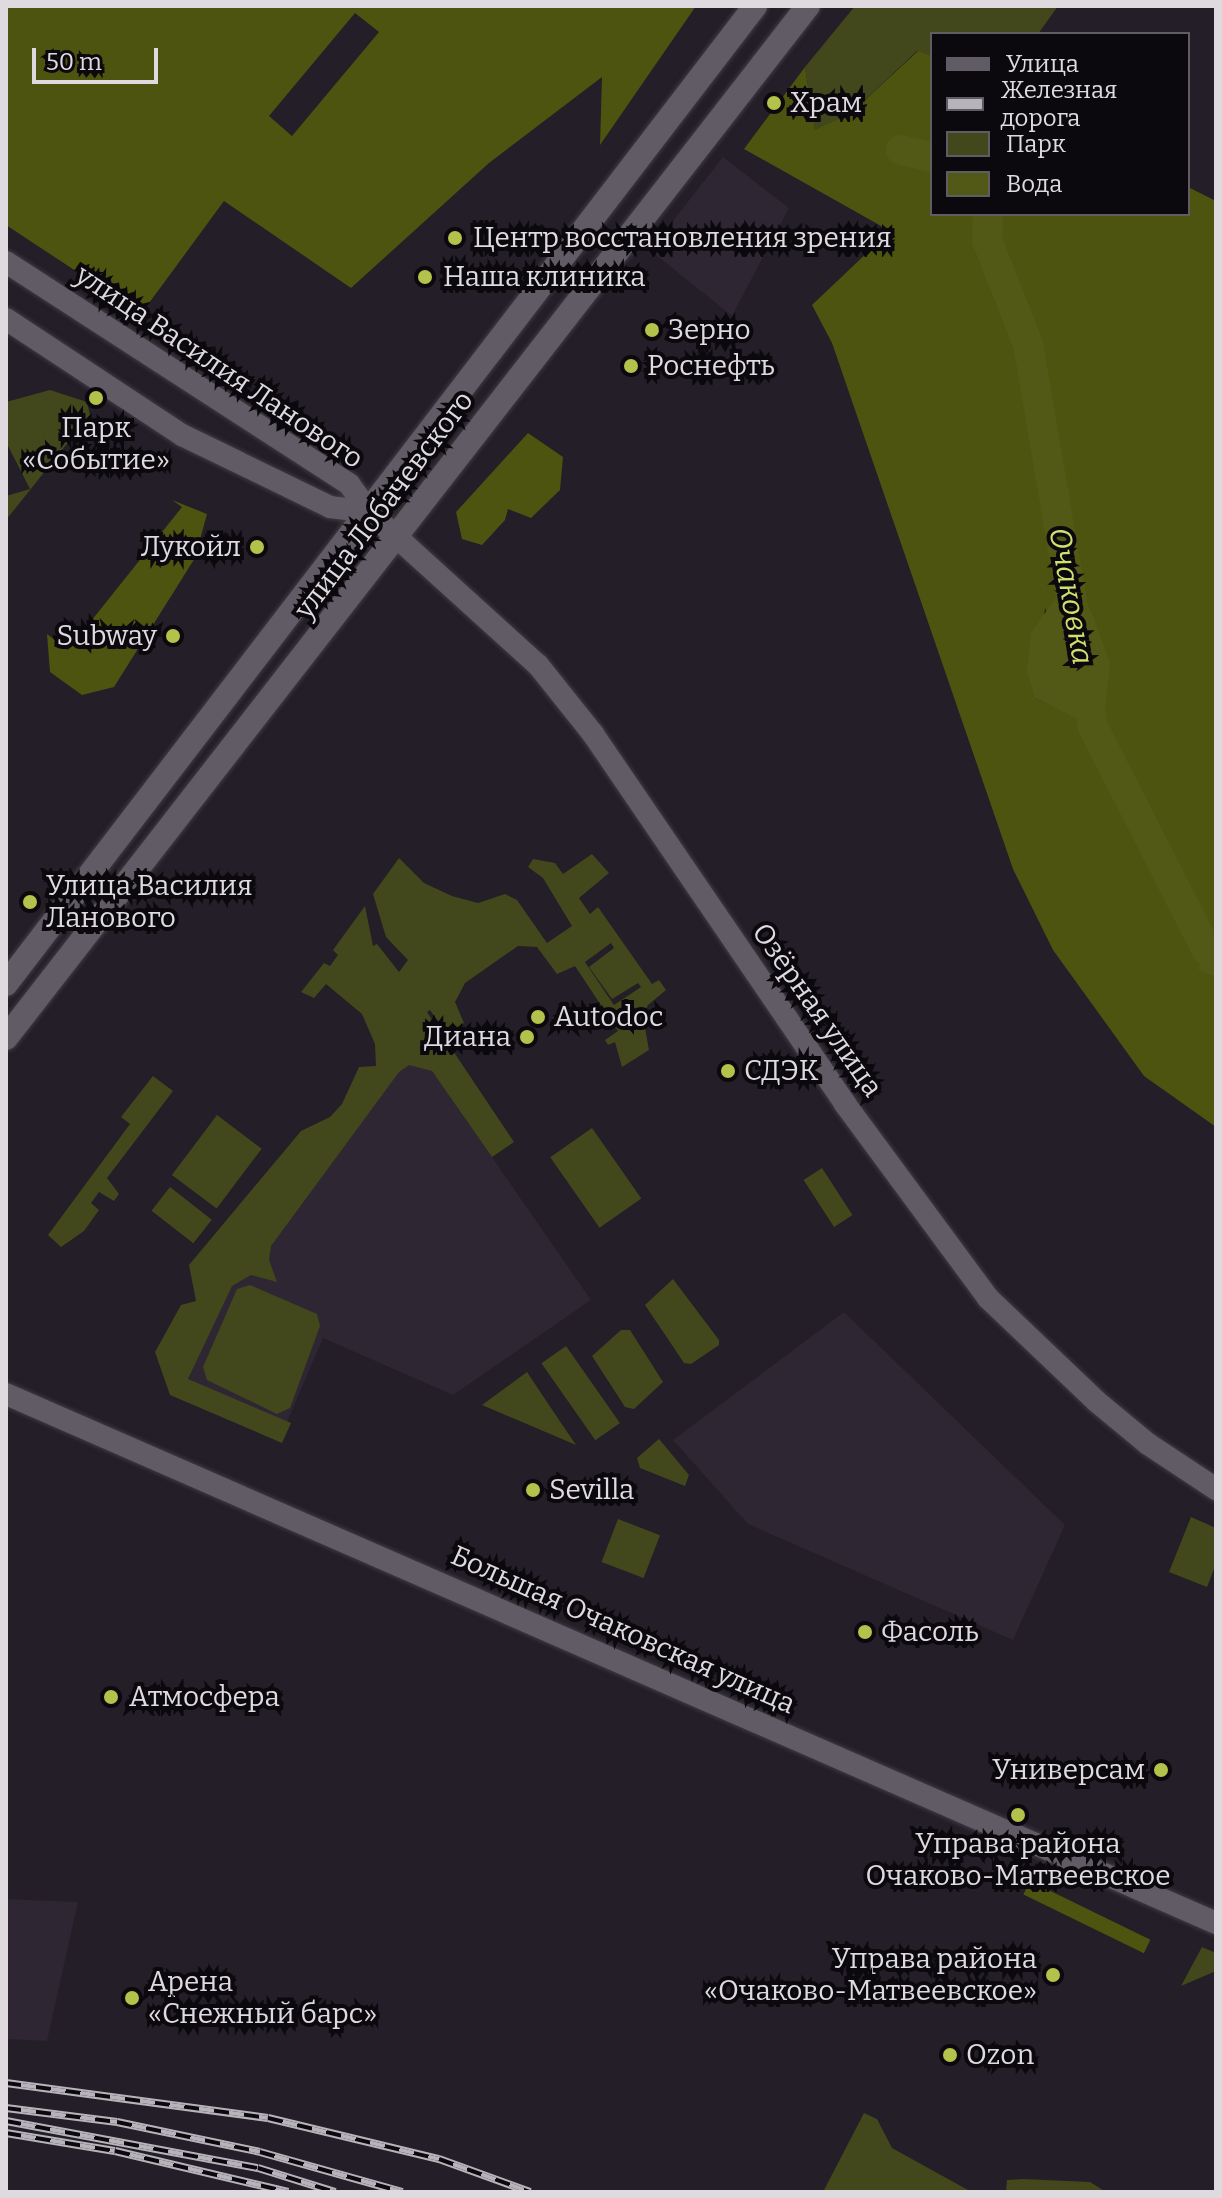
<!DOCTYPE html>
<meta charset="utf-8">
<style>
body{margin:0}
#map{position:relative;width:1222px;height:2198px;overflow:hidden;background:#231e27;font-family:Bitter,serif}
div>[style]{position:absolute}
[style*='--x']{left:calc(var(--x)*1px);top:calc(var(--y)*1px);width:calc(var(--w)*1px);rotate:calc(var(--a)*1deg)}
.built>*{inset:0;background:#2e2633}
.green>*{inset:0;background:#42481b;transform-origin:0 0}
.forest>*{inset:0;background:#4c540f;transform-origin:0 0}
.water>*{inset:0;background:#525917}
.river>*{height:30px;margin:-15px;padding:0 15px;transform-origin:15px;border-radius:15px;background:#525917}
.roads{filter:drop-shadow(0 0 2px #3f3a42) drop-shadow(0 0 2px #3f3a42)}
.tertiary>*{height:22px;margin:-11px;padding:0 11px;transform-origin:11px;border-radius:11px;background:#615b65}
.secondary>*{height:24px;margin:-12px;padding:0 12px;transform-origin:12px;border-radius:12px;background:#615b65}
.rail>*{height:8px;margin-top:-4px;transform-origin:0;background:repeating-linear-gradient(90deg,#0b090d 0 15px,#b7b3ba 0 30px);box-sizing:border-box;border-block:2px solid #b7b3ba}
.dots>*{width:22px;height:22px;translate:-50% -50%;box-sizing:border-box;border:4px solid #0b090d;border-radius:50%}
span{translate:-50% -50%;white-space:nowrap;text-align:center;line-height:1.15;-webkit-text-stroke:8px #0b090d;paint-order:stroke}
.poi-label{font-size:28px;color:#dedae0}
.left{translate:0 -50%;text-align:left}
.right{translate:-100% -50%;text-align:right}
.street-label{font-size:28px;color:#dedae0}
.water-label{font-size:30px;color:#d0df6d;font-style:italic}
.frame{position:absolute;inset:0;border:8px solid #dedae0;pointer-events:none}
.legend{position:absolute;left:930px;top:32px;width:260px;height:184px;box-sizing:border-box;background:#0b090d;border:2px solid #5f5d61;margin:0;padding:10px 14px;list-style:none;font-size:24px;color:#dedae0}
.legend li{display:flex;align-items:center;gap:16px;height:40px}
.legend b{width:40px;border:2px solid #5f5d61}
.scale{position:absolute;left:32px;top:48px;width:126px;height:36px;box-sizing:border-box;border:4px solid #dedae0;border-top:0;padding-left:10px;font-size:24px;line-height:28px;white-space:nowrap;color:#dedae0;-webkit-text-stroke:6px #0b090d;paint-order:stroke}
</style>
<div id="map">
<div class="built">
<i style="clip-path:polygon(723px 157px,789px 208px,732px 316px,650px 250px)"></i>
<i style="clip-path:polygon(417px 1049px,591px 1300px,453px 1395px,323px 1338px,287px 1422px,188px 1380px,219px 1304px,221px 1276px)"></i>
<i style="clip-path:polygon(844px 1312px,1065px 1525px,1013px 1640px,748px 1524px,673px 1440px)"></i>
<i style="clip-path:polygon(6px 1899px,78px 1902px,47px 2041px,6px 2039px)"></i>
</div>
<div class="green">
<i style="clip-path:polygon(855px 6px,1058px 6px,1038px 34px,932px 34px,932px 56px,917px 51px,851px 113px,815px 131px,805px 67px)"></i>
<i style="clip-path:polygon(50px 390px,87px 402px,90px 415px,6px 520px,6px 496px,30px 489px,6px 442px,6px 402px)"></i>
<i style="clip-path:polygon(evenodd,592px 854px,609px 873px,579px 898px,590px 914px,598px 907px,652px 984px,659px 980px,666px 990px,648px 1005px,643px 1017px,649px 1050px,622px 1067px,615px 1042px,608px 1045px,605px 1040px,618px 1031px,575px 966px,557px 974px,537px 947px,518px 946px,465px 983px,455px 1002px,464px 1023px,447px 1034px,430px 1010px,427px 1012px,514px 1142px,492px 1157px,432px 1071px,409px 1065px,399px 1072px,271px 1246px,269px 1260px,277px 1282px,251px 1275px,232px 1286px,188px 1379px,291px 1423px,282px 1443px,170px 1395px,155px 1352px,181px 1305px,196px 1301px,189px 1265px,301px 1131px,330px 1117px,342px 1104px,359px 1067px,376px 1066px,375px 1044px,362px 1014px,326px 984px,314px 998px,301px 992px,324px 963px,330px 966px,338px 955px,333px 950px,365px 906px,373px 946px,377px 944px,399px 972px,408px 960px,386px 937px,373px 894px,399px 858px,424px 883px,452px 896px,478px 903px,505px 894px,517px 900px,547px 943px,572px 926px,543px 878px,528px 867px,533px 859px,555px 863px,563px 874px,592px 854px,611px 943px,614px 948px,589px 967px,612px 999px,638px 983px,641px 987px,614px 1005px,585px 962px,611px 943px)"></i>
<i style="clip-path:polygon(153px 1076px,173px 1091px,107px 1178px,119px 1194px,114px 1201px,99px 1192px,91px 1203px,99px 1210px,84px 1231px,61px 1247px,48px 1235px,130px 1124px,121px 1117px)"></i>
<i style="left:217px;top:1115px;width:56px;height:75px;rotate:37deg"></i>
<i style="left:592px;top:1128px;width:86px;height:51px;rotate:55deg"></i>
<i style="left:822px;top:1168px;width:56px;height:22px;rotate:57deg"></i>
<i style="left:170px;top:1187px;width:53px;height:30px;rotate:38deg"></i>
<i style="clip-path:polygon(673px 1279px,719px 1340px,719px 1345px,691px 1364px,684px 1363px,645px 1305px)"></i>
<i style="clip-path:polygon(250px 1285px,317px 1314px,320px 1326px,290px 1408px,277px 1414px,207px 1380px,203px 1367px,237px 1289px)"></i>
<i style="clip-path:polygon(621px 1330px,630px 1330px,663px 1382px,634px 1409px,625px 1407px,592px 1356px)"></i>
<i style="left:566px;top:1346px;width:94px;height:30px;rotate:55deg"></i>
<i style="clip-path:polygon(527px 1372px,553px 1411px,576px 1445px,482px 1405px)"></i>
<i style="clip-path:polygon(659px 1439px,689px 1475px,685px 1486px,640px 1468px,637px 1458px)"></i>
<i style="clip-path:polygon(1191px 1517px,1216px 1528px,1216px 1564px,1207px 1587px,1169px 1572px)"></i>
<i style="left:618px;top:1519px;width:45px;height:46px;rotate:21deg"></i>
<i style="clip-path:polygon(1202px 1947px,1216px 1953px,1216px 1971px,1181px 1986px)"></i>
<i style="clip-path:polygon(864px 2113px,877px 2119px,892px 2148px,968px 2190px,989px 2192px,823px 2192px)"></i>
<i style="clip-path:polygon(1023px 2179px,1090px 2182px,1106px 2192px,1006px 2192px,1007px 2180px)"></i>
</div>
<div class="forest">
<i style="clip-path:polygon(evenodd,6px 6px,696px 6px,600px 145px,602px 77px,489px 163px,351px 288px,224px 201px,141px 314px,6px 225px,6px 6px,355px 13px,379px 32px,292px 136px,269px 116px,355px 13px)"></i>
<i style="clip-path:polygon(evenodd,918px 51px,932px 56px,932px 214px,1188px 214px,1188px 187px,1216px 201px,1216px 1127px,1144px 1076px,1053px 950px,1013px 869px,832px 343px,812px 305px,890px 231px,744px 149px,805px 67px,815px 130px,851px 113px,918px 51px,1045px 608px,1093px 726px,1035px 698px,1045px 608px)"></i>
<i style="clip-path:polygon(528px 433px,563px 457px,560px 490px,531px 518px,508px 509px,505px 520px,482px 545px,462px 539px,456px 512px)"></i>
<i style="clip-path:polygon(172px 500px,207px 514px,195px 558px,114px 687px,82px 695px,50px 672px,47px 634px,68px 650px,182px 507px)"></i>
<i style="left:1030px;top:1881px;width:134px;height:15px;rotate:26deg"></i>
</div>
<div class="water">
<i style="clip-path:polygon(1068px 580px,1092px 613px,1110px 663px,1105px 711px,1093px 727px,1035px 698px,1027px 671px,1031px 633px)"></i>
<i style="clip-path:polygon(1216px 947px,1216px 977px,1198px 969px,1206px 949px)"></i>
</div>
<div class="river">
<i style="--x:901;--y:150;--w:32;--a:13"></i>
<i style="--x:988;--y:214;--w:26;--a:92"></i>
<i style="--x:987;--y:240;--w:112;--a:68.5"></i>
<i style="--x:1028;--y:344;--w:280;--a:80.3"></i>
<i style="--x:1086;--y:687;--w:41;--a:80.1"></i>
<i style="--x:1093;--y:727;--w:249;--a:63"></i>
<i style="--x:1206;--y:949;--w:12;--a:35"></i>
</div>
<div class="roads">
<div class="tertiary">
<i style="--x:6;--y:262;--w:409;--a:32.9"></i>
<i style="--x:349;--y:484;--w:34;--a:54"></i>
<i style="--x:369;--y:512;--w:228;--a:42.2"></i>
<i style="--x:538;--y:665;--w:88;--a:51.4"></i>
<i style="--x:593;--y:734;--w:448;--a:55.7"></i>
<i style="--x:845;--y:1104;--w:241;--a:53.6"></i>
<i style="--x:988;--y:1298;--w:149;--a:43.6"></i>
<i style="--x:1096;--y:1401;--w:67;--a:39.6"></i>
<i style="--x:1148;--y:1444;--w:82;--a:33.5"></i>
<i style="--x:6;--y:319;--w:211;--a:33.4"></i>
<i style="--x:182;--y:435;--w:165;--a:25.9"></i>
<i style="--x:330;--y:507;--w:39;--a:7"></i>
<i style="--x:6;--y:1394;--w:1321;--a:23.61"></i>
</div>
<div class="secondary">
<i style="--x:6;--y:984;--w:1232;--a:-52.55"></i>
<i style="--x:6;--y:1038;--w:1307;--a:-52.15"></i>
</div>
</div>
<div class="rail">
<i style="--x:6;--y:2083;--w:264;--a:7.6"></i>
<i style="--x:268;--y:2118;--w:176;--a:13.5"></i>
<i style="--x:439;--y:2159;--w:97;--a:19.9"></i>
<i style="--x:6;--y:2108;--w:112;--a:7.2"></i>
<i style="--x:117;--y:2122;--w:146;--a:11.8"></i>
<i style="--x:260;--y:2152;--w:148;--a:15.7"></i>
<i style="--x:6;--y:2121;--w:256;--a:10.6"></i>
<i style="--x:258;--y:2168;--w:81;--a:17.3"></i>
<i style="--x:6;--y:2133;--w:110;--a:9.4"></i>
<i style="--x:115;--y:2151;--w:178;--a:13.3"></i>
</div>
<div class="dots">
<i style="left:774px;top:103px;background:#b3c24b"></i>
<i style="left:455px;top:238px;background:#b3c24b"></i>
<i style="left:425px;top:277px;background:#b3c24b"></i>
<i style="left:652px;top:330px;background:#b3c24b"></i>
<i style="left:631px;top:366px;background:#b3c24b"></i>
<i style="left:96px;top:398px;background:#b3c24b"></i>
<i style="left:257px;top:547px;background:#b3c24b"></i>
<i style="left:173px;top:636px;background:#b3c24b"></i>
<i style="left:30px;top:902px;background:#b3c24b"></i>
<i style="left:538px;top:1017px;background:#b3c24b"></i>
<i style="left:527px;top:1037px;background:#b3c24b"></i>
<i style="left:728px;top:1071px;background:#b3c24b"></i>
<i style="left:533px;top:1490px;background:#b3c24b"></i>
<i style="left:865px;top:1632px;background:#b3c24b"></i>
<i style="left:111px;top:1697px;background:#b3c24b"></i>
<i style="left:1161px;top:1770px;background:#b3c24b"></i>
<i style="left:1018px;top:1815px;background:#b3c24b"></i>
<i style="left:1053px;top:1975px;background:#b3c24b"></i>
<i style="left:132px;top:1998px;background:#b3c24b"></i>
<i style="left:950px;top:2055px;background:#b3c24b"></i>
</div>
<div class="poi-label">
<span class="left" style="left:790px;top:103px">Храм</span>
<span class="left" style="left:473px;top:238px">Центр восстановления зрения</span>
<span class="left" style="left:443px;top:277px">Наша клиника</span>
<span class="left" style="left:668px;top:330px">Зерно</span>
<span class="left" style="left:647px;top:366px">Роснефть</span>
<span style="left:96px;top:444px">Парк<br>«Событие»</span>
<span class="right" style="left:241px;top:547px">Лукойл</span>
<span class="right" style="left:157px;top:636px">Subway</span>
<span class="left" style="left:46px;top:902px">Улица Василия<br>Ланового</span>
<span class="left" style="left:554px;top:1017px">Autodoc</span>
<span class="right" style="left:511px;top:1037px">Диана</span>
<span class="left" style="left:744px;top:1071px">СДЭК</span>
<span class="left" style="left:549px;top:1490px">Sevilla</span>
<span class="left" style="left:881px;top:1632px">Фасоль</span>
<span class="left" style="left:129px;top:1697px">Атмосфера</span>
<span class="right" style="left:1145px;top:1770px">Универсам</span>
<span style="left:1018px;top:1860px">Управа района<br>Очаково-Матвеевское</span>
<span class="right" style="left:1037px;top:1975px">Управа района<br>«Очаково-Матвеевское»</span>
<span class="left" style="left:148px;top:1998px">Арена<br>«Снежный барс»</span>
<span class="left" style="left:966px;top:2055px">Ozon</span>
</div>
<div class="street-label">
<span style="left:219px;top:367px;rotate:34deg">улица Василия Ланового</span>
<span style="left:384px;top:505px;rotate:-53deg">улица Лобачевского</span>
<span style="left:817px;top:1010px;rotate:55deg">Озёрная улица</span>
<span style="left:623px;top:1630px;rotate:24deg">Большая Очаковская улица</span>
</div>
<div class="water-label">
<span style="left:1071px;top:596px;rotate:80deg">Очаковка</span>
</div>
<div class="frame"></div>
<ul class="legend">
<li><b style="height:10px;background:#615b65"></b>Улица</li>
<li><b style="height:10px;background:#b7b3ba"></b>Железная дорога</li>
<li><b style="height:22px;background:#42481b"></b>Парк</li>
<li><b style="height:22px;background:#525917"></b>Вода</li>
</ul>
<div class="scale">50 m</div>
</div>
